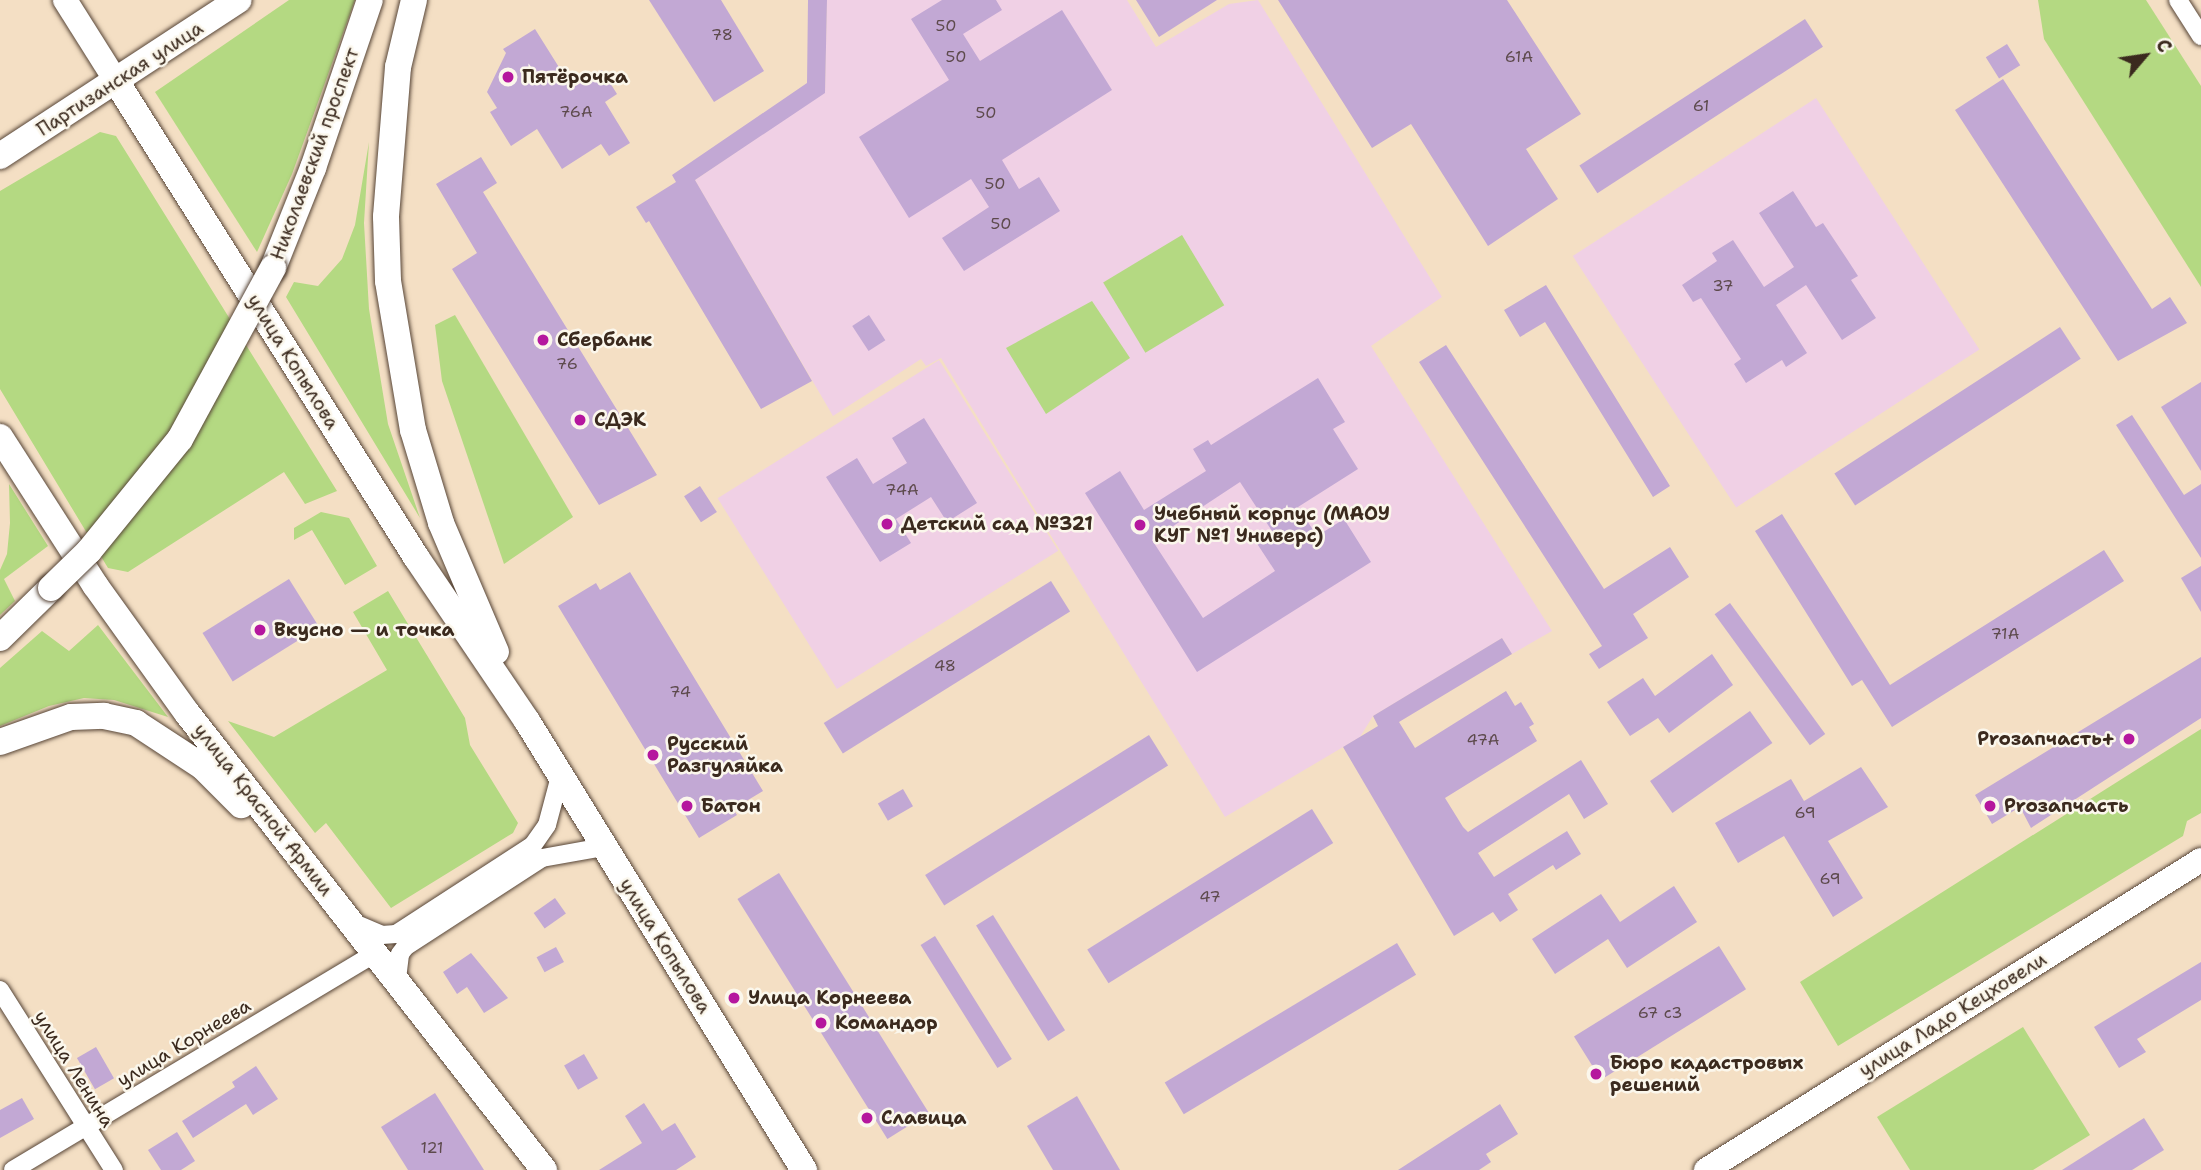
<!DOCTYPE html>
<meta charset="utf-8">
<style>
body{margin:0}
#map{position:relative;width:2201px;height:1170px;overflow:hidden;background:#f4dfc4;font-family:"Shantell Sans",sans-serif}
div>[style]{position:absolute}
[style*='--x']{left:calc(var(--x)*1px);top:calc(var(--y)*1px);width:calc(var(--w)*1px);rotate:calc(var(--a)*1deg)}
.built>*{inset:0;background:#f0d0e5;transform-origin:0 0}
.green>*{inset:0;background:#b4d982;transform-origin:0 0}
.building>*{inset:0;background:#c2a8d4;transform-origin:0 0}
.roads{filter:drop-shadow(0 0 2px #574537) drop-shadow(0 0 2px #574537)}
.minor>*{height:18px;margin:-9px;padding:0 9px;transform-origin:9px;border-radius:9px;background:#fff}
.secondary>*{height:24px;margin:-12px;padding:0 12px;transform-origin:12px;border-radius:12px;background:#fff}
.primary>*{height:26px;margin:-13px;padding:0 13px;transform-origin:13px;border-radius:13px;background:#fff}
.bridges{filter:drop-shadow(0 0 2px #574537) drop-shadow(0 0 2px #574537)}
.primary-bridge>*{height:26px;margin:-13px;padding:0 13px;transform-origin:13px;border-radius:13px;background:#fff}
.dots>*{width:19px;height:19px;translate:-50% -50%;box-sizing:border-box;border:4px solid #fbf7ec;border-radius:50%}
span{translate:-50% -50%;white-space:nowrap;text-align:center;line-height:1.15;-webkit-text-stroke:5px #fbf7ec;paint-order:stroke}
.number-label{font-size:16px;color:#5d4a4c}
.number-label span{-webkit-text-stroke-width:0}
.poi-label{font-size:19px;color:#3b2a1e;font-weight:700}
.left{translate:0 -50%;text-align:left}
.right{translate:-100% -50%;text-align:right}
.street-label{font-size:19px;color:#3b2a1e}
.north{position:absolute;left:2110px;top:21px;width:70px;height:70px;-webkit-text-stroke:5px #fbf7ec;paint-order:stroke;rotate:61deg;font-size:19px;font-weight:700;line-height:28px;text-align:center;color:#3b2a1e}
.north::after{content:'';display:block;margin:auto;width:24px;height:32px;background:#3b2a1e;clip-path:polygon(50% 0,100% 100%,50% 72%,0 100%)}
</style>
<div id="map">
<div class="built">
<i style="clip-path:polygon(827px 0,1127px 0,1156px 47px,1229px 4px,1258px 0,1442px 297px,1371px 346px,1552px 631px,1512px 654px,1502px 638px,1373px 716px,1360px 737px,1225px 817px,941px 358px,926px 366px,921px 359px,833px 416px,695px 180px,825px 92px)"></i>
<i style="left:1816px;top:98px;width:300px;height:290px;rotate:57deg"></i>
<i style="left:939px;top:360px;width:225px;height:261px;rotate:58deg"></i>
</div>
<div class="green">
<i style="clip-path:polygon(289px 0,355px 0,292px 174px,257px 252px,155px 92px)"></i>
<i style="clip-path:polygon(2038px 0,2146px 0,2201px 86px,2201px 287px,2044px 39px)"></i>
<i style="clip-path:polygon(100px 132px,116px 136px,337px 491px,305px 504px,284px 472px,128px 572px,108px 568px,0 389px,0 191px)"></i>
<i style="clip-path:polygon(369px 142px,364px 223px,369px 309px,388px 424px,420px 518px,286px 297px,294px 282px,318px 286px,342px 259px,355px 225px)"></i>
<i style="left:1182px;top:235px;width:82px;height:92px;rotate:59deg"></i>
<i style="clip-path:polygon(1092px 301px,1130px 358px,1046px 414px,1006px 348px)"></i>
<i style="clip-path:polygon(455px 315px,573px 517px,504px 564px,442px 381px,435px 325px)"></i>
<i style="clip-path:polygon(9px 484px,48px 546px,4px 579px,15px 601px,0 615px,0 570px,7px 554px,10px 523px)"></i>
<i style="clip-path:polygon(321px 512px,349px 518px,377px 566px,345px 585px,312px 530px,294px 540px,294px 528px)"></i>
<i style="clip-path:polygon(388px 591px,465px 718px,470px 745px,518px 823px,513px 833px,391px 908px,326px 823px,315px 833px,228px 721px,274px 737px,387px 670px,353px 612px)"></i>
<i style="clip-path:polygon(98px 625px,168px 717px,114px 700px,84px 698px,49px 706px,0 726px,0 668px,42px 631px,69px 651px)"></i>
<i style="clip-path:polygon(2201px 729px,2201px 813px,2187px 821px,2183px 836px,1838px 1046px,1800px 982px)"></i>
<i style="clip-path:polygon(2023px 1027px,2090px 1135px,2033px 1170px,1910px 1170px,1877px 1117px)"></i>
</div>
<div class="building">
<i style="clip-path:polygon(649px 0,721px 0,764px 71px,714px 102px)"></i>
<i style="clip-path:polygon(808px 0,827px 0,825px 93px,695px 180px,812px 381px,761px 409px,649px 221px,646px 223px,636px 207px,676px 182px,672px 175px,807px 83px)"></i>
<i style="clip-path:polygon(942px 0,996px 0,1002px 10px,963px 34px,980px 61px,1062px 10px,1112px 90px,1002px 160px,1019px 189px,1039px 177px,1060px 211px,964px 271px,942px 238px,989px 207px,971px 179px,909px 218px,859px 137px,949px 80px,911px 19px)"></i>
<i style="clip-path:polygon(1136px 0,1217px 0,1159px 37px)"></i>
<i style="clip-path:polygon(1278px 0,1507px 0,1581px 114px,1526px 149px,1558px 199px,1488px 246px,1411px 124px,1372px 148px)"></i>
<i style="left:1805px;top:19px;width:33px;height:269px;rotate:57deg"></i>
<i style="clip-path:polygon(535px 29px,572px 88px,602px 70px,617px 94px,605px 102px,630px 143px,609px 156px,601px 144px,562px 169px,537px 129px,511px 146px,490px 112px,497px 108px,487px 92px,506px 53px,503px 49px)"></i>
<i style="left:2007px;top:44px;width:25px;height:25px;rotate:58deg"></i>
<i style="clip-path:polygon(2003px 79px,2152px 309px,2170px 297px,2187px 323px,2118px 361px,1955px 110px)"></i>
<i style="clip-path:polygon(481px 157px,497px 183px,483px 192px,657px 475px,599px 505px,452px 269px,477px 253px,436px 184px)"></i>
<i style="clip-path:polygon(1793px 191px,1816px 227px,1823px 223px,1847px 259px,1858px 276px,1851px 280px,1876px 318px,1842px 340px,1806px 285px,1776px 305px,1807px 353px,1786px 367px,1782px 360px,1746px 383px,1734px 364px,1741px 359px,1701px 298px,1693px 302px,1682px 285px,1717px 261px,1712px 253px,1733px 240px,1764px 287px,1794px 267px,1759px 213px)"></i>
<i style="clip-path:polygon(1546px 285px,1670px 486px,1653px 497px,1545px 322px,1520px 337px,1504px 310px)"></i>
<i style="left:869px;top:315px;width:30px;height:20px;rotate:57deg"></i>
<i style="left:2060px;top:327px;width:38px;height:269px;rotate:57deg"></i>
<i style="clip-path:polygon(1446px 345px,1604px 589px,1670px 547px,1689px 577px,1633px 614px,1648px 638px,1599px 669px,1589px 654px,1602px 646px,1419px 362px)"></i>
<i style="clip-path:polygon(evenodd,1318px 378px,1345px 422px,1333px 429px,1358px 469px,1298px 507px,1317px 536px,1344px 519px,1371px 562px,1197px 672px,1085px 493px,1120px 471px,1144px 510px,1206px 471px,1193px 449px,1208px 440px,1211px 445px,1318px 378px,1240px 482px,1272px 531px,1256px 542px,1275px 571px,1203px 618px,1152px 540px,1240px 482px)"></i>
<i style="clip-path:polygon(2201px 382px,2201px 471px,2161px 407px)"></i>
<i style="clip-path:polygon(2132px 415px,2184px 495px,2201px 484px,2201px 558px,2116px 425px)"></i>
<i style="clip-path:polygon(924px 418px,977px 503px,947px 522px,931px 497px,896px 519px,911px 543px,880px 562px,826px 477px,857px 458px,873px 484px,907px 463px,892px 438px)"></i>
<i style="left:700px;top:486px;width:31px;height:19px;rotate:57deg"></i>
<i style="clip-path:polygon(1782px 514px,1890px 685px,2104px 550px,2124px 581px,1892px 727px,1862px 680px,1852px 686px,1755px 531px)"></i>
<i style="clip-path:polygon(2201px 566px,2201px 612px,2181px 578px)"></i>
<i style="clip-path:polygon(630px 572px,763px 791px,733px 809px,737px 815px,699px 838px,558px 606px,596px 583px,600px 590px)"></i>
<i style="left:289px;top:579px;width:57px;height:102px;rotate:58deg"></i>
<i style="left:1051px;top:581px;width:36px;height:268px;rotate:58deg"></i>
<i style="left:1730px;top:603px;width:162px;height:19px;rotate:54deg"></i>
<i style="clip-path:polygon(1502px 638px,1512px 654px,1399px 722px,1415px 748px,1506px 691px,1515px 706px,1521px 702px,1534px 724px,1529px 727px,1537px 741px,1445px 798px,1463px 827px,1468px 832px,1581px 760px,1608px 804px,1584px 819px,1569px 794px,1478px 853px,1494px 877px,1567px 831px,1581px 854px,1556px 870px,1553px 865px,1508px 894px,1518px 910px,1500px 922px,1493px 912px,1454px 936px,1343px 747px,1378px 726px,1373px 716px)"></i>
<i style="clip-path:polygon(1712px 654px,1733px 685px,1669px 733px,1658px 718px,1630px 736px,1607px 702px,1643px 678px,1655px 696px)"></i>
<i style="clip-path:polygon(2201px 657px,2201px 718px,2031px 828px,2020px 807px,1992px 824px,1975px 795px)"></i>
<i style="left:1750px;top:711px;width:39px;height:122px;rotate:55deg"></i>
<i style="left:1149px;top:735px;width:36px;height:264px;rotate:58deg"></i>
<i style="clip-path:polygon(1861px 767px,1888px 807px,1828px 841px,1863px 898px,1833px 917px,1784px 836px,1738px 863px,1715px 823px,1791px 779px,1804px 801px)"></i>
<i style="left:903px;top:789px;width:20px;height:29px;rotate:60deg"></i>
<i style="left:1312px;top:809px;width:40px;height:265px;rotate:58deg"></i>
<i style="left:779px;top:873px;width:283px;height:49px;rotate:58deg"></i>
<i style="clip-path:polygon(1674px 886px,1697px 922px,1627px 968px,1608px 939px,1555px 974px,1532px 939px,1601px 894px,1620px 922px)"></i>
<i style="left:555px;top:898px;width:19px;height:26px;rotate:55deg"></i>
<i style="left:993px;top:915px;width:136px;height:20px;rotate:58deg"></i>
<i style="left:935px;top:936px;width:145px;height:17px;rotate:58deg"></i>
<i style="left:1397px;top:943px;width:37px;height:271px;rotate:59deg"></i>
<i style="left:1719px;top:946px;width:51px;height:171px;rotate:58deg"></i>
<i style="left:556px;top:947px;width:17px;height:22px;rotate:62deg"></i>
<i style="clip-path:polygon(471px 953px,508px 998px,484px 1013px,467px 987px,457px 994px,443px 972px)"></i>
<i style="clip-path:polygon(2201px 962px,2201px 1000px,2137px 1039px,2146px 1052px,2119px 1068px,2094px 1027px)"></i>
<i style="left:96px;top:1047px;width:36px;height:22px;rotate:60deg"></i>
<i style="left:584px;top:1054px;width:28px;height:23px;rotate:60deg"></i>
<i style="clip-path:polygon(256px 1066px,278px 1099px,253px 1115px,246px 1104px,193px 1138px,182px 1121px,235px 1087px,232px 1082px)"></i>
<i style="clip-path:polygon(435px 1093px,484px 1170px,408px 1170px,381px 1127px)"></i>
<i style="clip-path:polygon(1077px 1096px,1120px 1170px,1053px 1170px,1027px 1126px)"></i>
<i style="clip-path:polygon(22px 1098px,34px 1119px,0 1138px,0 1110px)"></i>
<i style="clip-path:polygon(644px 1103px,662px 1131px,675px 1123px,696px 1157px,676px 1170px,599px 1170px,642px 1143px,625px 1116px)"></i>
<i style="clip-path:polygon(1500px 1104px,1518px 1134px,1486px 1154px,1491px 1162px,1479px 1170px,1398px 1170px)"></i>
<i style="clip-path:polygon(2144px 1118px,2164px 1150px,2132px 1170px,2062px 1170px)"></i>
<i style="clip-path:polygon(177px 1132px,195px 1161px,181px 1170px,161px 1170px,148px 1150px)"></i>
</div>
<div class="roads">
<div class="minor">
<i style="--x:2178;--y:0;--w:43;--a:57.4"></i>
<i style="--x:354;--y:923;--w:30;--a:23"></i>
<i style="--x:382;--y:935;--w:14;--a:-4"></i>
<i style="--x:396;--y:934;--w:163;--a:-33"></i>
<i style="--x:533;--y:845;--w:24;--a:-55"></i>
<i style="--x:547;--y:825;--w:51;--a:-75.1"></i>
<i style="--x:397;--y:979;--w:25;--a:-83"></i>
<i style="--x:400;--y:954;--w:9;--a:-54"></i>
<i style="--x:405;--y:947;--w:163;--a:-33"></i>
<i style="--x:542;--y:858;--w:63;--a:-10.1"></i>
<i style="--x:0;--y:990;--w:213;--a:57.7"></i>
<i style="--x:13;--y:1170;--w:424;--a:-30.9"></i>
</div>
<div class="secondary">
<i style="--x:65;--y:0;--w:96;--a:57.8"></i>
<i style="--x:1706;--y:1170;--w:584;--a:-32.06"></i>
</div>
<div class="primary">
<i style="--x:414;--y:0;--w:69;--a:103.4"></i>
<i style="--x:398;--y:67;--w:150;--a:94.6"></i>
<i style="--x:386;--y:217;--w:64;--a:88.2"></i>
<i style="--x:388;--y:281;--w:151;--a:80.5"></i>
<i style="--x:413;--y:430;--w:97;--a:73.2"></i>
<i style="--x:441;--y:523;--w:140;--a:66.9"></i>
<i style="--x:116;--y:81;--w:563;--a:57.78"></i>
<i style="--x:416;--y:557;--w:198;--a:55.9"></i>
<i style="--x:527;--y:721;--w:528;--a:58.33"></i>
<i style="--x:0;--y:156;--w:285;--a:-33.2"></i>
<i style="--x:273;--y:268;--w:108;--a:-68.2"></i>
<i style="--x:313;--y:168;--w:177;--a:-71.3"></i>
<i style="--x:0;--y:437;--w:176;--a:57.3"></i>
<i style="--x:95;--y:585;--w:158;--a:54.3"></i>
<i style="--x:187;--y:713;--w:580;--a:52"></i>
<i style="--x:0;--y:638;--w:71;--a:-44.4"></i>
<i style="--x:0;--y:742;--w:75;--a:-19.4"></i>
<i style="--x:71;--y:717;--w:33;--a:-2"></i>
<i style="--x:104;--y:716;--w:33;--a:12"></i>
<i style="--x:136;--y:723;--w:80;--a:33.3"></i>
<i style="--x:203;--y:767;--w:54;--a:45"></i>
</div>
</div>
<div class="bridges">
<div class="primary-bridge">
<i style="--x:51;--y:588;--w:53;--a:-44.2"></i>
<i style="--x:89;--y:551;--w:144;--a:-50.9"></i>
<i style="--x:180;--y:439;--w:195;--a:-61.5"></i>
</div>
</div>
<div class="dots">
<i style="left:508px;top:77px;background:#b5179e"></i>
<i style="left:543px;top:340px;background:#b5179e"></i>
<i style="left:580px;top:420px;background:#b5179e"></i>
<i style="left:887px;top:524px;background:#b5179e"></i>
<i style="left:1140px;top:525px;background:#b5179e"></i>
<i style="left:260px;top:630px;background:#b5179e"></i>
<i style="left:2129px;top:739px;background:#b5179e"></i>
<i style="left:653px;top:755px;background:#b5179e"></i>
<i style="left:687px;top:806px;background:#b5179e"></i>
<i style="left:1990px;top:806px;background:#b5179e"></i>
<i style="left:734px;top:998px;background:#b5179e"></i>
<i style="left:821px;top:1023px;background:#b5179e"></i>
<i style="left:1596px;top:1074px;background:#b5179e"></i>
<i style="left:867px;top:1118px;background:#b5179e"></i>
</div>
<div class="number-label">
<span style="left:946px;top:26px">50</span>
<span style="left:722px;top:35px">78</span>
<span style="left:956px;top:57px">50</span>
<span style="left:1519px;top:57px">61А</span>
<span style="left:1701px;top:106px">61</span>
<span style="left:576px;top:112px">76А</span>
<span style="left:986px;top:113px">50</span>
<span style="left:995px;top:184px">50</span>
<span style="left:1001px;top:224px">50</span>
<span style="left:1723px;top:286px">37</span>
<span style="left:567px;top:364px">76</span>
<span style="left:902px;top:490px">74А</span>
<span style="left:2005px;top:634px">71А</span>
<span style="left:945px;top:666px">48</span>
<span style="left:680px;top:692px">74</span>
<span style="left:1483px;top:740px">47А</span>
<span style="left:1805px;top:813px">69</span>
<span style="left:1830px;top:879px">69</span>
<span style="left:1210px;top:897px">47</span>
<span style="left:1660px;top:1013px">67 с3</span>
<span style="left:432px;top:1148px">121</span>
</div>
<div class="poi-label">
<span class="left" style="left:522px;top:77px">Пятёрочка</span>
<span class="left" style="left:557px;top:340px">Сбербанк</span>
<span class="left" style="left:594px;top:420px">СДЭК</span>
<span class="left" style="left:1154px;top:525px">Учебный корпус (МАОУ<br>КУГ №1 Универс)</span>
<span class="left" style="left:901px;top:524px">Детский сад №321</span>
<span class="left" style="left:274px;top:630px">Вкусно — и точка</span>
<span class="right" style="left:2115px;top:739px">Proзапчасть+</span>
<span class="left" style="left:667px;top:755px">Русский<br>Разгуляйка</span>
<span class="left" style="left:701px;top:806px">Батон</span>
<span class="left" style="left:2004px;top:806px">Proзапчасть</span>
<span class="left" style="left:748px;top:998px">Улица Корнеева</span>
<span class="left" style="left:835px;top:1023px">Командор</span>
<span class="left" style="left:1610px;top:1074px">Бюро кадастровых<br>решений</span>
<span class="left" style="left:881px;top:1118px">Славица</span>
</div>
<div class="street-label">
<span style="left:120px;top:79px;rotate:-33deg">Партизанская улица</span>
<span style="left:315px;top:154px;rotate:-70deg">Николаевский проспект</span>
<span style="left:293px;top:362px;rotate:58deg">улица Копылова</span>
<span style="left:263px;top:810px;rotate:52deg">улица Красной Армии</span>
<span style="left:665px;top:946px;rotate:58deg">улица Копылова</span>
<span style="left:1953px;top:1015px;rotate:-32deg">улица Ладо Кецховели</span>
<span style="left:184px;top:1043px;rotate:-31deg">улица Корнеева</span>
<span style="left:74px;top:1069px;rotate:58deg">улица Ленина</span>
</div>
<div class="north">С</div>
</div>
